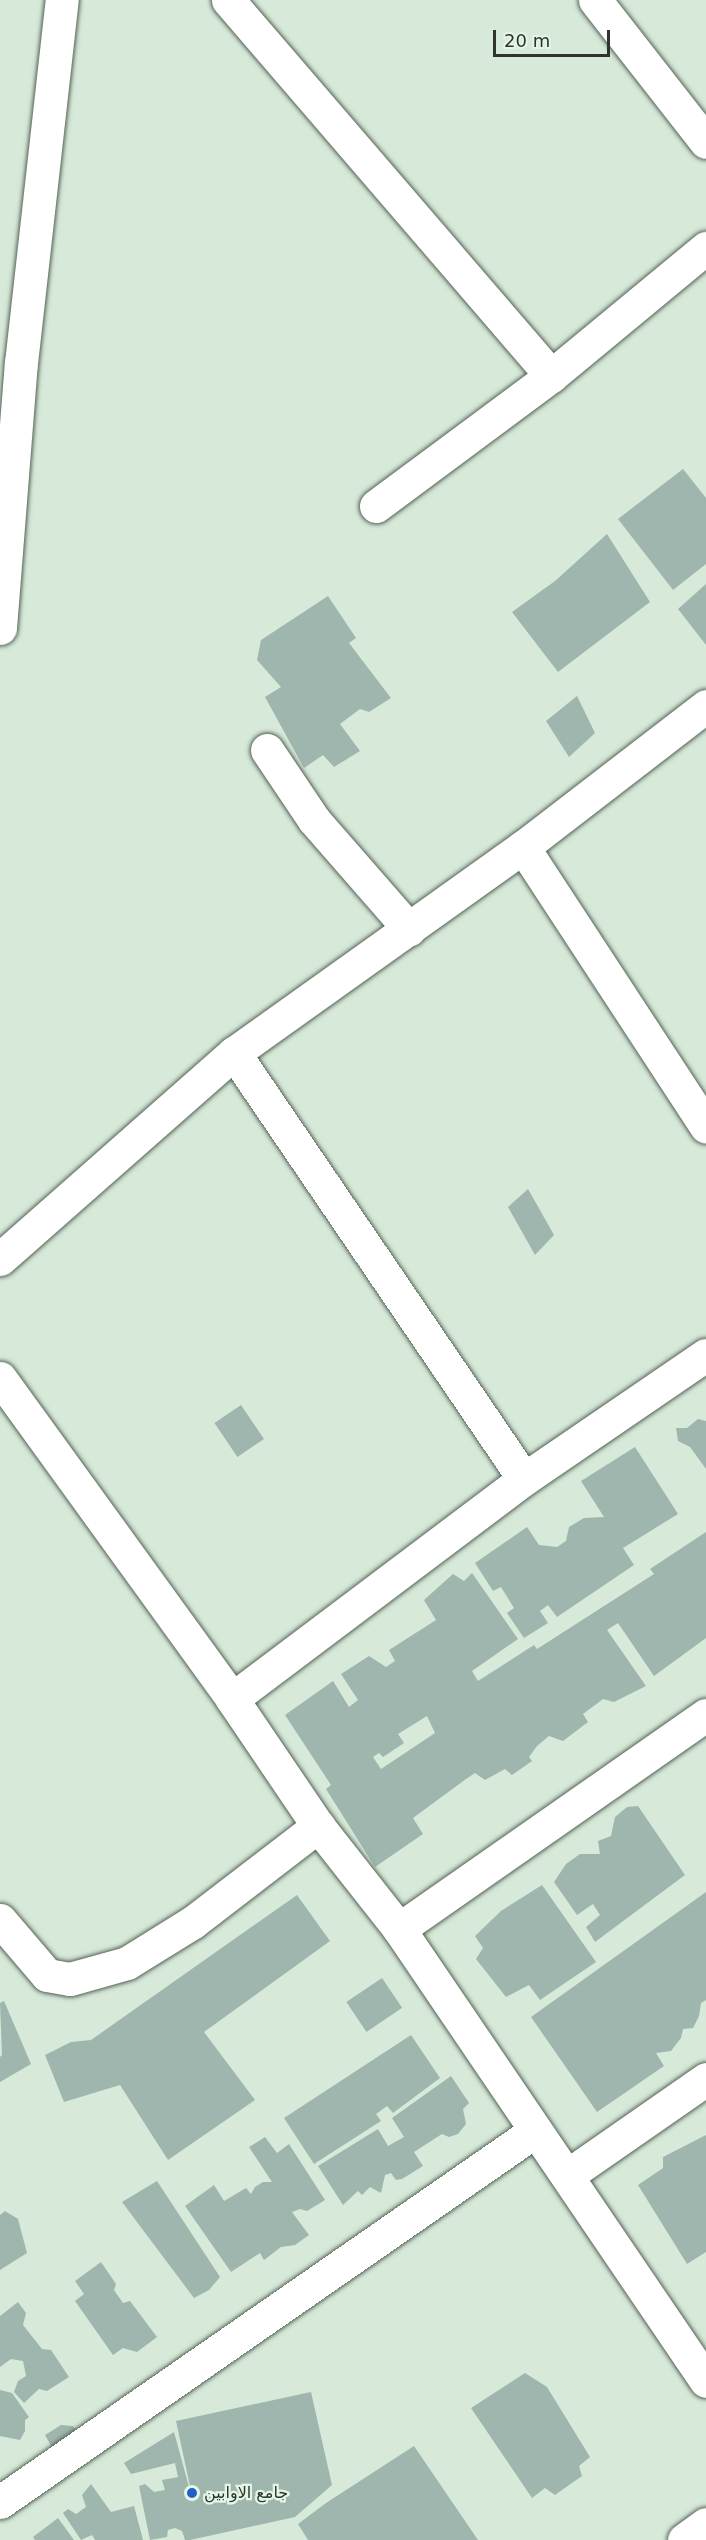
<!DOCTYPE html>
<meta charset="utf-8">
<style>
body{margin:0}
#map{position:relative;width:706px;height:2540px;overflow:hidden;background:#d7e9d9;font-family:"DejaVu Sans",Cairo,sans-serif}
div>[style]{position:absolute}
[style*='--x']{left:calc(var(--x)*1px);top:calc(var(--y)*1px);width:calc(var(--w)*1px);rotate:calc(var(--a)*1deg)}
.building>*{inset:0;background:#9fb6ae;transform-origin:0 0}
.roads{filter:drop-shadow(0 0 2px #536355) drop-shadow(0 0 2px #536355)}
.street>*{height:33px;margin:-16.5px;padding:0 16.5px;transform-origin:16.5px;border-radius:16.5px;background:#fff}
.secondary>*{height:33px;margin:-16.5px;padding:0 16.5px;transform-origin:16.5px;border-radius:16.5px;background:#fff}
.dots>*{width:16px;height:16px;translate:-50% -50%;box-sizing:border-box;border:3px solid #e4f6e6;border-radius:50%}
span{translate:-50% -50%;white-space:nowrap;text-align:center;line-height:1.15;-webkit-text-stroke:4.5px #e4f6e6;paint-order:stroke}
.poi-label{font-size:16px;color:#2e352f}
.left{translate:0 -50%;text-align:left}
.scale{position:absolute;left:493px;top:30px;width:117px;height:27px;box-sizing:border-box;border:3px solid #2e352f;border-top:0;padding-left:8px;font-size:18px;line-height:21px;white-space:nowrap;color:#2e352f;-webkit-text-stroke:4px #e4f6e6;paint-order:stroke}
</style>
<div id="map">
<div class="building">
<i style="clip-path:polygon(683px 469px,706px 498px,706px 564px,673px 590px,618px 519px)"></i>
<i style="clip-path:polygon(607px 534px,650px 602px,558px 672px,512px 612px,555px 581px)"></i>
<i style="clip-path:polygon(706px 584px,706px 645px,678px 609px)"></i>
<i style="clip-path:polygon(328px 596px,356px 638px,349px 643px,391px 698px,369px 712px,360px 709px,340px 724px,360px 751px,334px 767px,323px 755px,304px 768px,265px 697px,281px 687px,257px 660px,261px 640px)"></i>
<i style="clip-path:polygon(577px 696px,595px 733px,569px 757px,546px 721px)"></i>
<i style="clip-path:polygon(528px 1189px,554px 1235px,535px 1255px,508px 1207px)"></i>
<i style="left:241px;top:1405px;width:41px;height:32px;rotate:56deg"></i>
<i style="clip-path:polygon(698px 1419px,706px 1421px,706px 1469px,690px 1447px,678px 1441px,676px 1428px,687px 1428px)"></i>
<i style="clip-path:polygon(635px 1447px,678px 1514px,623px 1548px,634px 1565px,557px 1617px,548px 1605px,540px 1611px,548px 1623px,524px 1638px,507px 1613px,514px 1608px,501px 1587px,493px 1591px,475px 1563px,527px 1527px,539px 1545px,557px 1547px,566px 1541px,569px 1527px,584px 1518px,604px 1517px,581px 1481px)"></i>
<i style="clip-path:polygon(evenodd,706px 1532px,706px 1638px,654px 1676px,618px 1623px,607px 1630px,646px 1686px,614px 1702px,603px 1699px,583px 1714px,588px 1722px,563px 1741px,549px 1736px,537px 1746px,529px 1757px,532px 1761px,512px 1775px,505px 1769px,485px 1780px,475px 1773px,466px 1779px,413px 1818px,423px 1834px,375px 1867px,326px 1789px,331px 1785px,285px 1715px,333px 1681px,349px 1707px,358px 1700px,341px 1674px,369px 1656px,386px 1667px,395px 1661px,389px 1650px,436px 1620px,424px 1600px,453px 1574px,464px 1581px,472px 1573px,518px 1639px,472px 1671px,478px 1681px,534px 1645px,537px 1649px,654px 1574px,650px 1569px,706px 1532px,427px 1716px,435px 1733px,381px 1769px,373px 1757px,379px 1753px,383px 1757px,404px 1743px,398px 1734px,427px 1716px)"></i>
<i style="clip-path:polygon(638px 1806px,685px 1875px,595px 1942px,586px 1927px,600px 1915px,593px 1904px,577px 1915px,554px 1882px,566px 1864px,580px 1854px,600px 1854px,598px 1841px,611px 1836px,615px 1817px,627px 1807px)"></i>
<i style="clip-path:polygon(542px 1885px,596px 1962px,540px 2000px,529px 1985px,506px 1997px,476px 1959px,483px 1948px,475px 1936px,501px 1911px)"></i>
<i style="clip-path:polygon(706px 1892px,706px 2000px,701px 2003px,699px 2016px,693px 2028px,683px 2029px,681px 2038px,671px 2051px,656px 2053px,664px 2066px,597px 2112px,531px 2017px)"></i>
<i style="clip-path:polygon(297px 1895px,330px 1941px,204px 2032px,255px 2100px,168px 2160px,120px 2085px,64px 2102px,45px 2055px,71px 2042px,91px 2040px)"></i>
<i style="left:382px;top:1978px;width:36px;height:43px;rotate:56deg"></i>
<i style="clip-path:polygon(4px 2001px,31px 2064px,0 2082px,0 2057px,2px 2055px,0 2003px)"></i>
<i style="clip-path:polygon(411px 2035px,440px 2078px,393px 2113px,387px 2106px,376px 2114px,381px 2121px,314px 2164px,284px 2118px)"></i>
<i style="clip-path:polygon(451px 2076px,469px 2103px,463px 2109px,466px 2124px,458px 2134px,449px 2137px,442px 2134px,414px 2152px,423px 2166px,402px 2179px,396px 2180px,391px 2173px,385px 2175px,381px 2193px,370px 2187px,362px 2195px,358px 2191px,343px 2205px,318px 2166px,378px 2129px,388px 2146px,404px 2137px,392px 2118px)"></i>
<i style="clip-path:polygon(706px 2135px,706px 2252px,687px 2264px,638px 2185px,663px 2168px,663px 2157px)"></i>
<i style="clip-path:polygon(265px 2137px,277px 2153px,289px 2144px,325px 2200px,307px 2211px,300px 2209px,292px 2212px,309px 2235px,295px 2245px,281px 2247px,264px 2260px,260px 2253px,231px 2272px,185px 2206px,214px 2185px,224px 2201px,246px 2188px,251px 2194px,255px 2187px,263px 2182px,272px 2182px,249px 2147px)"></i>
<i style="clip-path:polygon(157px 2181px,220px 2277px,209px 2290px,194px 2298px,122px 2202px)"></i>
<i style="clip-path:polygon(5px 2211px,18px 2219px,27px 2253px,0 2270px,0 2215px)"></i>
<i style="clip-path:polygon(101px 2262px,116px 2284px,114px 2290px,123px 2303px,130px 2301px,157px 2337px,137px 2352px,123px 2348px,113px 2355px,75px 2301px,84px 2294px,75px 2281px)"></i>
<i style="clip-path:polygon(18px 2302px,26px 2313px,23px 2325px,42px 2349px,51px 2350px,69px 2377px,47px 2391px,39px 2389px,24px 2403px,14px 2392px,18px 2381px,26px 2376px,23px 2361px,11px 2359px,0 2367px,0 2316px)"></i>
<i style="clip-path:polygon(525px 2373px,547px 2387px,590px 2457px,579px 2466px,582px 2476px,555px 2495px,545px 2488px,532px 2498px,471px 2408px)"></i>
<i style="clip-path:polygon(0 2390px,12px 2393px,29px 2417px,25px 2420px,25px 2431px,20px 2440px,0 2436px)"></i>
<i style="clip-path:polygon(311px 2392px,332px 2485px,295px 2517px,190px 2540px,185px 2540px,182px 2531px,175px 2528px,168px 2530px,167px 2537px,150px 2540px,139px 2486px,145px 2484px,154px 2492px,165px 2490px,162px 2480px,178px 2477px,175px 2463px,131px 2474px,124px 2463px,174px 2432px,194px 2505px,176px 2421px)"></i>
<i style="clip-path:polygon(61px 2425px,73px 2426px,80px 2436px,54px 2451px,45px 2435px)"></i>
<i style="clip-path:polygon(414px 2446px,478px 2540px,308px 2540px,298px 2524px,326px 2503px)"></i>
<i style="clip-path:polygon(91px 2484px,111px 2512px,134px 2506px,143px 2540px,95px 2540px,92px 2535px,81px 2540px,63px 2513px,68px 2509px,76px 2514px,86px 2507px,82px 2495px)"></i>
<i style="clip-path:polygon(58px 2518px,74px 2540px,35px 2540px,33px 2537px)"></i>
</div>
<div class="roads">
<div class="street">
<i style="--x:228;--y:0;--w:496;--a:49.3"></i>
<i style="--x:595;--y:0;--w:180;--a:52"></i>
<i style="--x:376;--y:506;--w:218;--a:-36.6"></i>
<i style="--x:551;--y:376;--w:201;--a:-39.6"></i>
<i style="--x:0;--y:628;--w:266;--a:-85.5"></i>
<i style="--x:21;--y:363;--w:365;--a:-83.6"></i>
<i style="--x:267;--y:750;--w:84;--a:56.1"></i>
<i style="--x:314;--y:820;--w:145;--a:48.9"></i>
<i style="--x:523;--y:847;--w:334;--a:56.8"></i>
<i style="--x:234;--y:1053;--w:515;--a:55.75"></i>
<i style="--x:0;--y:1259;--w:312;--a:-41.4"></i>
<i style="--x:234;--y:1053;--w:355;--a:-35.5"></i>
<i style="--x:523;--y:847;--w:231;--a:-37.6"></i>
<i style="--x:0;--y:1378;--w:396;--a:54.1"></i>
<i style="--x:232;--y:1699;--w:153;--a:55.9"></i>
<i style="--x:318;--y:1826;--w:131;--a:51.8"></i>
<i style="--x:399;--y:1929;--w:546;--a:55.82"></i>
<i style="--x:232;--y:1699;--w:366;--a:-37"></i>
<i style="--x:524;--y:1479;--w:220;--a:-34.3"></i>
<i style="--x:0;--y:1920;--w:72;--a:49.5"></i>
<i style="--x:47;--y:1975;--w:23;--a:10"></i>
<i style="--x:70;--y:1979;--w:59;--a:-15.7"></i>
<i style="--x:127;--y:1963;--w:78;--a:-31.8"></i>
<i style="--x:193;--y:1922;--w:158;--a:-37.5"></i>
<i style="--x:399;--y:1929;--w:374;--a:-34.9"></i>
<i style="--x:568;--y:2175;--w:168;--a:-34.8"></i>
<i style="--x:0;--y:2502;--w:651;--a:-34.74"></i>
</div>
<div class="secondary">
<i style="--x:684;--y:2540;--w:27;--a:-36"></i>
</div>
</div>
<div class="dots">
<i style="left:192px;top:2493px;background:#205eca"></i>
</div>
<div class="poi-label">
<span class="left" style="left:204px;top:2493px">جامع الاوابين</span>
</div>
<div class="scale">20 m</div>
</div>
